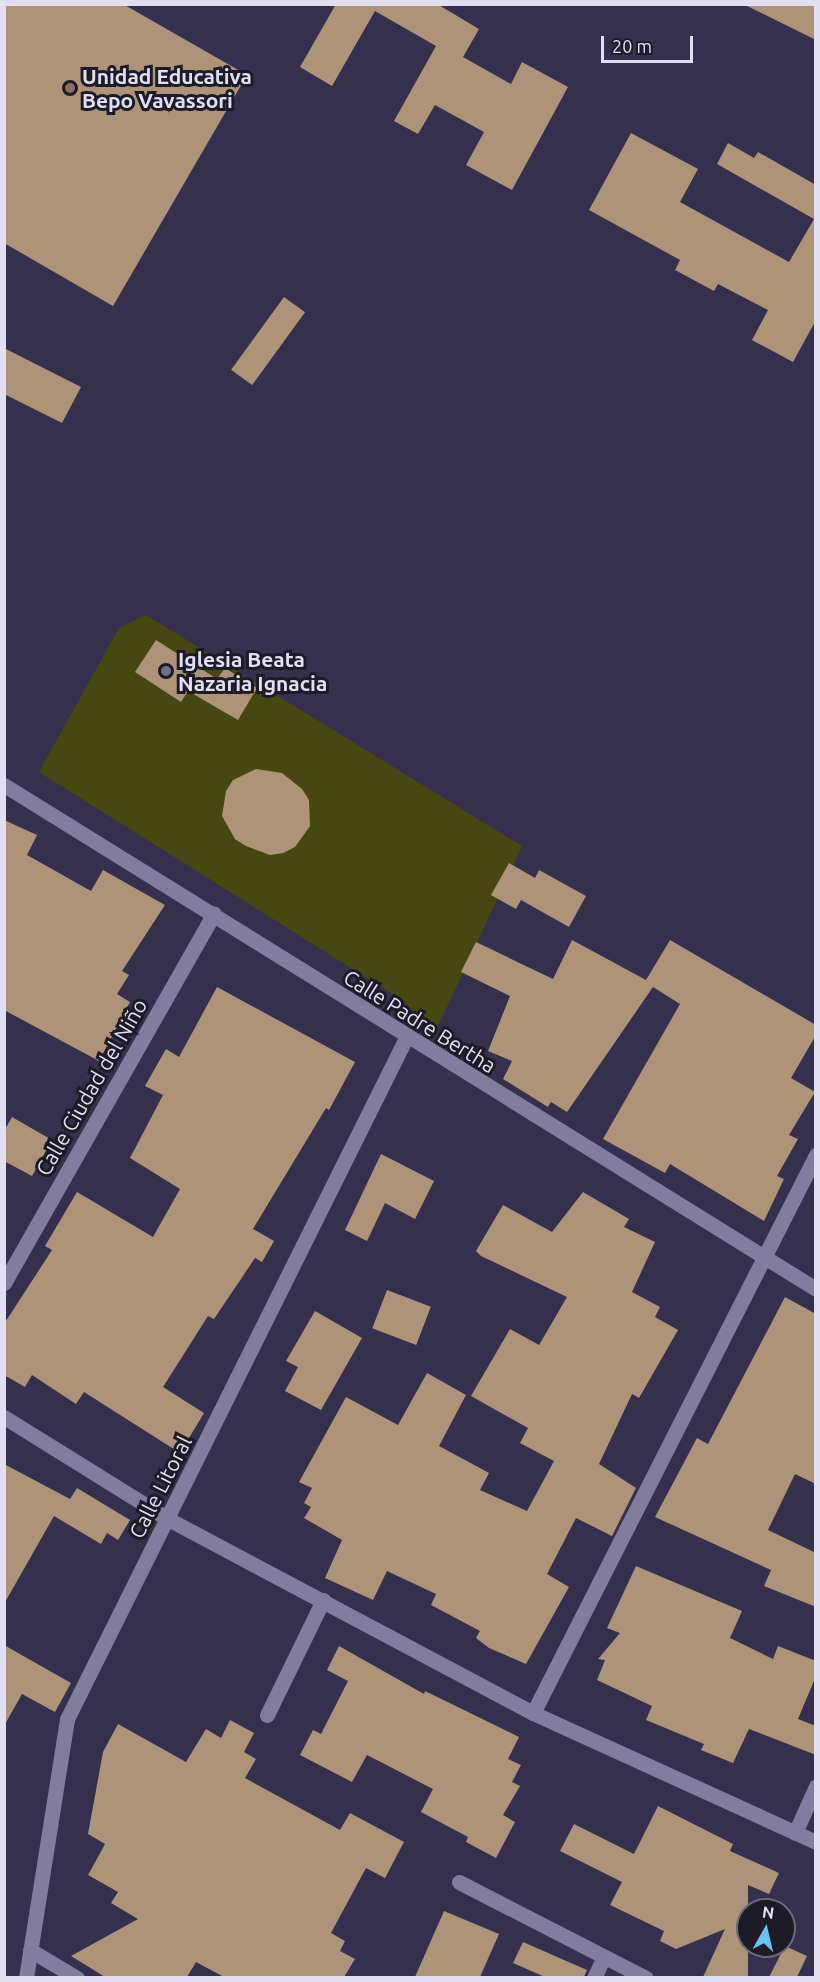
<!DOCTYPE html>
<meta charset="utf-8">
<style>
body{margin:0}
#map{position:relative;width:820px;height:1982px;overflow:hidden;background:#35304d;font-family:Ubuntu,sans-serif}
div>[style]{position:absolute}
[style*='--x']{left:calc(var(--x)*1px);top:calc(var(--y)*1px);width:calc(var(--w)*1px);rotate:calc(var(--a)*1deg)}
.green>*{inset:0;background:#454911}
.building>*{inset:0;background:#ad9377;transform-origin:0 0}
.service>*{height:15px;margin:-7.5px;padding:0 7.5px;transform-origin:7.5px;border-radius:7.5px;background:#827d9e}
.minor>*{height:15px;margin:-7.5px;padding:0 7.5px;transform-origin:7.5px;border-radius:7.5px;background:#827d9e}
.tertiary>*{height:15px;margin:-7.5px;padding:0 7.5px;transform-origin:7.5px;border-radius:7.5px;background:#827d9e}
.dots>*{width:16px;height:16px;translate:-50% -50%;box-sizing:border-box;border:3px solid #1d1b27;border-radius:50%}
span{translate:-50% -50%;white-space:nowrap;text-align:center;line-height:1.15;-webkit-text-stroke:6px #1d1b27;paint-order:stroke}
.poi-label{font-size:21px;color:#e2dff2;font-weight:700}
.left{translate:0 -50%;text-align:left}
.street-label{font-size:21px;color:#e2dff2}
.frame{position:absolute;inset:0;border:6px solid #e2dff2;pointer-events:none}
.north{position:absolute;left:736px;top:1898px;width:60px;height:60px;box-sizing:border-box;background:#1d1b27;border:2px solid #6c6978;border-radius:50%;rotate:8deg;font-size:16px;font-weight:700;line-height:24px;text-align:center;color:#e2dff2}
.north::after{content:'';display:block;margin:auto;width:21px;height:27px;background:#66c4ef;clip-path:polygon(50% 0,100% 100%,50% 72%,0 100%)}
.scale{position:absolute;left:601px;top:36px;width:92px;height:27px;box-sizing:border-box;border:3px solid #e2dff2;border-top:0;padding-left:8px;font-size:18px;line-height:21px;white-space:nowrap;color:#e2dff2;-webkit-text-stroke:4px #1d1b27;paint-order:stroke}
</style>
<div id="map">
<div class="green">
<i style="clip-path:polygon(146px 615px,522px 846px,433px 1037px,405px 1002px,39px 772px,119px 628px)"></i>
</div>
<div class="building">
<i style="clip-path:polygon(4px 4px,123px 4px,247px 75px,113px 306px,4px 243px)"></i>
<i style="clip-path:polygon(336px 4px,437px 4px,479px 29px,463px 57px,511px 84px,522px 62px,568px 87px,512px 190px,466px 165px,484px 132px,435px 105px,418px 134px,394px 121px,436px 46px,375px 11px,332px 86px,300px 67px)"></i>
<i style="clip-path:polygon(743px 4px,816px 4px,816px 40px)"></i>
<i style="clip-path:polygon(631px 133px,698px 169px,680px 202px,789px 262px,814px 219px,717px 164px,728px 143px,754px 158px,758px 152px,816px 185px,816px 320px,793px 362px,752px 340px,768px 310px,718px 284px,714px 291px,675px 270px,680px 260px,589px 210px)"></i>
<i style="left:284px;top:297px;width:26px;height:90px;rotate:36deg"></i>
<i style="clip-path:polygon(4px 348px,81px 387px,62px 423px,4px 394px)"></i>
<i style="clip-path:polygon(156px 640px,217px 679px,225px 668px,257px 688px,238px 720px,188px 691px,181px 702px,135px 672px)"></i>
<i style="clip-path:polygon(256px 769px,282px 773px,302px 789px,309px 800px,310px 826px,295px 847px,283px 853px,270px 855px,246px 846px,235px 839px,222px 816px,226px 791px,233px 780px)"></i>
<i style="clip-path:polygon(4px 820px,37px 835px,27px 855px,91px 891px,103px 870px,165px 905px,122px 971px,129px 975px,117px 994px,130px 1002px,99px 1061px,4px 1010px)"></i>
<i style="clip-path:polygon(509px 863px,535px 878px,539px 870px,586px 896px,569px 927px,521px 900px,516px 909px,491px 895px)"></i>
<i style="clip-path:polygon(572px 940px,646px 980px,670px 940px,816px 1025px,816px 1035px,791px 1078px,815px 1092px,789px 1135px,798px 1139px,777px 1176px,784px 1179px,764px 1221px,670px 1164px,665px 1173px,603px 1139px,680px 1004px,653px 987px,567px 1112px,551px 1102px,548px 1107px,503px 1079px,512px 1061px,488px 1051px,510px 996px,461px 972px,476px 942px,553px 979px)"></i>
<i style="clip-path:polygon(217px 987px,355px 1062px,329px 1110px,326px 1108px,253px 1229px,274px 1241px,262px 1262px,255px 1258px,214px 1319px,208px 1316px,163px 1387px,204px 1413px,180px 1453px,84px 1392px,76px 1404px,32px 1375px,25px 1387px,4px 1375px,4px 1324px,52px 1250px,45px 1246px,77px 1192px,153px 1237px,180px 1189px,130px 1158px,163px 1095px,145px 1086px,166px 1049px,179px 1057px)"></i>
<i style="clip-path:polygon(12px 1117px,52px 1140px,32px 1176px,4px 1161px,4px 1131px)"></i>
<i style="clip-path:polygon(381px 1154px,434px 1181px,415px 1219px,385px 1203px,367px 1241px,345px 1230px)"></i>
<i style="clip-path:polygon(583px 1192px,629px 1219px,624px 1227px,655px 1242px,632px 1292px,660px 1307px,655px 1317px,678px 1330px,639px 1398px,632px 1394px,599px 1464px,636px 1488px,612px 1536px,576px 1518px,547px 1574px,569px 1587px,526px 1664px,489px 1648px,476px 1638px,480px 1631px,431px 1605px,436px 1594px,387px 1571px,373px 1600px,325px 1578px,342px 1540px,304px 1518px,311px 1507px,304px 1503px,312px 1488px,299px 1482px,346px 1397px,398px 1425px,427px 1373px,466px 1395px,439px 1446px,489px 1473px,480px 1490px,527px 1511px,554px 1461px,520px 1443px,528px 1428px,471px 1396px,510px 1329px,539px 1345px,567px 1297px,481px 1256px,476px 1251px,503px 1205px,552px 1232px)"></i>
<i style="left:387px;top:1290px;width:47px;height:41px;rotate:21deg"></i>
<i style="clip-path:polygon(785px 1297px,816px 1314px,816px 1484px,795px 1474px,768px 1530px,816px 1553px,816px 1607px,764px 1586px,771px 1570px,655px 1517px,697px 1438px,708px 1444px)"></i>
<i style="clip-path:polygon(315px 1311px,362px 1338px,321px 1410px,285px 1391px,298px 1367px,286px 1361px)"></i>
<i style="clip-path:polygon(4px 1464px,70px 1499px,77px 1488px,130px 1520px,118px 1540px,107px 1533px,101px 1544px,54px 1516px,4px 1604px)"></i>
<i style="clip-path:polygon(636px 1566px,742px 1611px,730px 1638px,773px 1659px,778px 1646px,816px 1661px,816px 1676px,798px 1719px,816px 1726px,816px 1755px,749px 1729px,733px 1763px,701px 1750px,704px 1744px,646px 1720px,652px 1706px,597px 1680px,605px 1660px,598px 1659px,620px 1633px,607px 1628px)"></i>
<i style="clip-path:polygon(4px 1645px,71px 1683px,55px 1712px,22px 1694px,4px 1726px)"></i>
<i style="clip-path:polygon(339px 1646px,424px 1694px,425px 1691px,519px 1737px,508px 1759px,521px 1765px,512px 1782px,520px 1786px,503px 1815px,515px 1822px,496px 1858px,466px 1842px,468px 1837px,421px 1812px,433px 1789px,367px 1755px,352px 1782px,300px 1755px,313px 1730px,321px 1734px,348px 1681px,327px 1670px)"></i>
<i style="clip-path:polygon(230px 1720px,254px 1733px,244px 1752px,256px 1759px,245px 1778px,340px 1830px,350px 1813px,404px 1842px,385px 1878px,366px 1868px,331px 1933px,345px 1941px,340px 1951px,355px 1959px,344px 1977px,224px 1977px,196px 1962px,187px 1977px,105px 1977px,71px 1956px,138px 1919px,111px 1903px,118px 1892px,88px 1875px,105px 1844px,88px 1834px,103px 1752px,118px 1724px,186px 1762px,206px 1729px,221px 1738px)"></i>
<i style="clip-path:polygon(658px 1806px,733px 1844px,730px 1851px,779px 1873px,769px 1894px,748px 1885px,748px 1977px,703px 1977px,725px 1929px,676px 1949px,660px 1941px,664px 1931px,610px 1905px,622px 1882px,560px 1851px,574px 1824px,634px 1854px)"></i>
<i style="clip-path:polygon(444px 1911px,499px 1934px,480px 1977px,415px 1977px)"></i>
<i style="clip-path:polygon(523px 1942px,587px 1970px,584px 1977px,545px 1977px,513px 1963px)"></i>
<i style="clip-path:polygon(785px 1946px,807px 1956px,797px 1977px,769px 1977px)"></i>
</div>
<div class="service">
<i style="--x:267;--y:1715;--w:128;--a:-64"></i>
<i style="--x:795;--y:1833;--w:51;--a:-65.9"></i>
<i style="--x:30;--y:1950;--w:55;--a:30.8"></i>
</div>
<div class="minor">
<i style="--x:4;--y:785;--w:956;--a:31.83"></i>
<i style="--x:4;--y:1283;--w:425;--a:-60.4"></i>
<i style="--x:533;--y:1713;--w:626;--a:-63.11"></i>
<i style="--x:459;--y:1882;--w:210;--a:27.2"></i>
<i style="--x:26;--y:1978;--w:262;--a:-81"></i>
<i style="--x:67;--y:1719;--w:761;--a:-63.54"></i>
<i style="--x:594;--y:1978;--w:23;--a:-65"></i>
</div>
<div class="tertiary">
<i style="--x:4;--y:1417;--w:193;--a:31.9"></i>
<i style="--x:168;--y:1519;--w:413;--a:28"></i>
<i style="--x:533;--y:1713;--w:311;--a:24.5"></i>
</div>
<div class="dots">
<i style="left:70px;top:88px;background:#8d6e63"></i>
<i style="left:166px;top:671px;background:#6b7280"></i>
</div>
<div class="poi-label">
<span class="left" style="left:82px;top:88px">Unidad Educativa<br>Bepo Vavassori</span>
<span class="left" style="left:178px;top:671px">Iglesia Beata<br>Nazaria Ignacia</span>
</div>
<div class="street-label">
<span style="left:420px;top:1021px;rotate:32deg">Calle Padre Bertha</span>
<span style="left:91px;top:1087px;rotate:-60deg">Calle Ciudad del Niño</span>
<span style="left:160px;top:1487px;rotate:-63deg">Calle Litoral</span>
</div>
<div class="frame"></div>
<div class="north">N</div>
<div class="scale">20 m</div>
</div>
